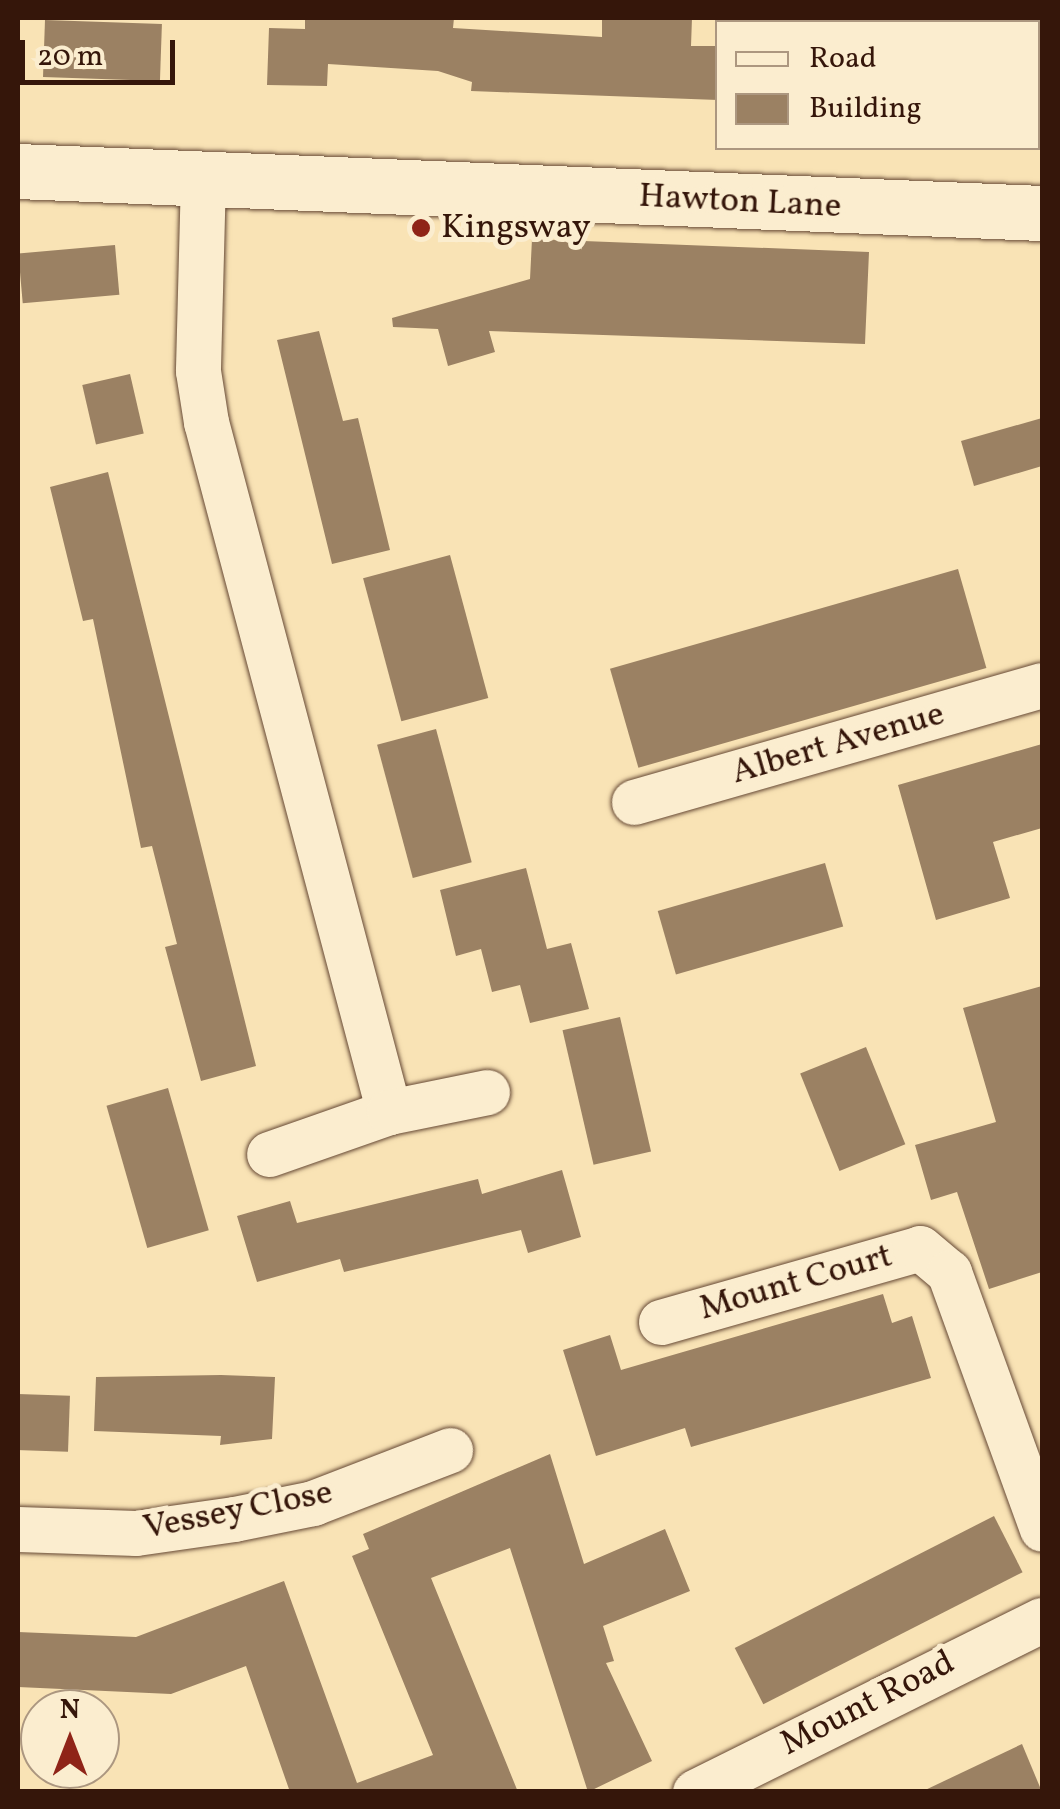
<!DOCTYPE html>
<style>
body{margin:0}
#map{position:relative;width:1060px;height:1809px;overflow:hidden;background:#f9e3b5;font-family:Vollkorn,serif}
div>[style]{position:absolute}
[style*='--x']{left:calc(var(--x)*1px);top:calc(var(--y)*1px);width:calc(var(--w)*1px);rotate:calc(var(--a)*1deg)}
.building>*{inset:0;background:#9b8163;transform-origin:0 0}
.roads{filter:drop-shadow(0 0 2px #664935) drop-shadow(0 0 2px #664935)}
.minor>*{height:45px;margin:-22.5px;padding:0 22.5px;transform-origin:22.5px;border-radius:22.5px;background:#fbedcf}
.tertiary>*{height:55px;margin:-27.5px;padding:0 27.5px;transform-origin:27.5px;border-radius:27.5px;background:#fbedcf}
.dots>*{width:28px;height:28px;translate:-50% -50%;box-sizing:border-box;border:5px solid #fbedcf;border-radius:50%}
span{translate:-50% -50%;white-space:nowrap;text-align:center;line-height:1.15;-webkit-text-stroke:10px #fbedcf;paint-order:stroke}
.street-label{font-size:35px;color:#35160a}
.poi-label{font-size:35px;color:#35160a}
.left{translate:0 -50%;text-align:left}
.frame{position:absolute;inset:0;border:20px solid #35160a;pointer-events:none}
.legend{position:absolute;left:715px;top:20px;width:325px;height:130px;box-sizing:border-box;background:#fbedcf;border:2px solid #ac9780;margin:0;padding:12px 18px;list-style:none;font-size:30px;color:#35160a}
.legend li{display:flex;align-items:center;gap:20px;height:50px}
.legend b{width:50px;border:2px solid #ac9780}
.north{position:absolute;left:20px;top:1689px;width:100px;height:100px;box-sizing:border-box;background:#fbedcf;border:2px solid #ac9780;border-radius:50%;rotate:0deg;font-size:28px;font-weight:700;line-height:40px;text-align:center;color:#35160a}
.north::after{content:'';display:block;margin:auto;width:35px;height:45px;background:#8f2418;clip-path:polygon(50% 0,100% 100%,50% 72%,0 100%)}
.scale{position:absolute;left:20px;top:40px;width:155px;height:45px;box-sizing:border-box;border:5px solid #35160a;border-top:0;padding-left:12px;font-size:30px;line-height:35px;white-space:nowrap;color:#35160a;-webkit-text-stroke:8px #fbedcf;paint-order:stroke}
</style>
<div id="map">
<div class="building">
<i style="clip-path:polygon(305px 18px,454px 18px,453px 28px,602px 37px,602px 18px,692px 18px,691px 46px,718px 46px,718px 100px,471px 91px,472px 82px,438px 71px,328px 64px,327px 86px,267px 85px,269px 28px,305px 29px)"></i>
<i style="left:45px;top:20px;width:117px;height:57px;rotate:2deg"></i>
<i style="clip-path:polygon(532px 239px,869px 252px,865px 344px,489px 331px,495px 352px,448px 366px,438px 329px,393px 327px,392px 318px,530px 279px)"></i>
<i style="left:115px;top:245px;width:50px;height:97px;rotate:85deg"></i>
<i style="clip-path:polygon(319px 331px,343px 421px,358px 418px,390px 550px,332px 564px,277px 340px)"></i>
<i style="left:130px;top:374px;width:61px;height:49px;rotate:77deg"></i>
<i style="clip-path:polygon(1042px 418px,1042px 466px,974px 486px,961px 441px)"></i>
<i style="clip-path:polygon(108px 472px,256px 1066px,201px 1081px,165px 947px,177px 944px,152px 846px,141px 848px,93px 619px,83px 621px,50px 487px)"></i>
<i style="left:450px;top:555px;width:148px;height:90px;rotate:75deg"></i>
<i style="left:958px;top:569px;width:103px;height:362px;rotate:74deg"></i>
<i style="left:436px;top:729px;width:138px;height:61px;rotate:75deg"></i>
<i style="clip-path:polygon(1042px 744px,1042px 828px,993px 842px,1010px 898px,936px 920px,898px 785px)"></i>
<i style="left:825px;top:863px;width:66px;height:174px;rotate:74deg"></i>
<i style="clip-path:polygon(526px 868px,547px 949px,571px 943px,589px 1009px,530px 1023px,520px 985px,492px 992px,481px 949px,456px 956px,440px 890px)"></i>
<i style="clip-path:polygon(1042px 986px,1042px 1272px,989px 1289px,957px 1192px,931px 1200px,915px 1145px,996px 1122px,963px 1008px)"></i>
<i style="left:620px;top:1017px;width:138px;height:59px;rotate:77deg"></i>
<i style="left:866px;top:1047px;width:105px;height:71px;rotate:68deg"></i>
<i style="left:168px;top:1088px;width:148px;height:64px;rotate:74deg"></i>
<i style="clip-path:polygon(562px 1170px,581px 1237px,528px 1253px,521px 1230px,344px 1272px,340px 1259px,257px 1282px,237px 1216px,290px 1201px,297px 1223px,478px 1179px,482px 1194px)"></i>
<i style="clip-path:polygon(883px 1294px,892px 1323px,912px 1316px,931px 1378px,691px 1447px,685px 1428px,596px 1456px,563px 1350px,610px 1335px,621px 1370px)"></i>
<i style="clip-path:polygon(221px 1375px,275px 1377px,272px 1439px,220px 1445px,221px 1436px,94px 1431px,96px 1377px)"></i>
<i style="left:18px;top:1394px;width:52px;height:56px;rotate:2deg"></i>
<i style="clip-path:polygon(550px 1454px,584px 1564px,665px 1529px,690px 1591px,603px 1626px,614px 1661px,606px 1663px,652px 1761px,588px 1792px,510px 1548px,431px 1578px,518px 1792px,290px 1792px,246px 1666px,171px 1694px,18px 1687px,18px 1632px,136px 1637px,284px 1581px,357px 1783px,433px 1755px,352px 1556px,369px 1549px,363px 1534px)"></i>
<i style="left:994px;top:1516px;width:63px;height:291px;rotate:63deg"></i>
<i style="clip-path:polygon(1022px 1744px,1042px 1792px,921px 1792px)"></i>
</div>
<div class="roads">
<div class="minor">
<i style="--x:203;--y:177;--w:194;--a:91.5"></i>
<i style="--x:198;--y:371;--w:52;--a:81.1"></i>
<i style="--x:206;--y:422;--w:714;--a:75.15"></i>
<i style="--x:389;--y:1112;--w:127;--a:160.7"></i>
<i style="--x:634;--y:802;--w:424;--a:-16"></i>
<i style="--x:389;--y:1112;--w:100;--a:-11.5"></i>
<i style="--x:661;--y:1322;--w:269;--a:-15.9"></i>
<i style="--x:920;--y:1248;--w:38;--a:40"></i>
<i style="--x:949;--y:1272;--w:273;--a:70.1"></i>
<i style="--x:18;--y:1529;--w:118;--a:1.9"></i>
<i style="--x:136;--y:1533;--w:99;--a:-8.1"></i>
<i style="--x:234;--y:1519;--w:81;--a:-11.4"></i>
<i style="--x:313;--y:1503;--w:147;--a:-21.1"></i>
<i style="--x:695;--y:1792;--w:387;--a:-26.4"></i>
</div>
<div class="tertiary">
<i style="--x:18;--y:171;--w:1025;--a:2.35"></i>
</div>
</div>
<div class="dots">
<i style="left:421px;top:228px;background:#8f2418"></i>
</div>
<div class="street-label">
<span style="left:740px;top:202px;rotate:3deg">Hawton Lane</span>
<span style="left:838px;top:744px;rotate:-16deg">Albert Avenue</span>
<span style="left:796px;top:1283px;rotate:-16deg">Mount Court</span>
<span style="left:238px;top:1511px;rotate:-11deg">Vessey Close</span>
<span style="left:868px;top:1704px;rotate:-27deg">Mount Road</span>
</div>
<div class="poi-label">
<span class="left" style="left:441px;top:228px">Kingsway</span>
</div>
<div class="frame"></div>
<ul class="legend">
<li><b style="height:12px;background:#fbedcf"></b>Road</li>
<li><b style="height:28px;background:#9b8163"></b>Building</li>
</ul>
<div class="north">N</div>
<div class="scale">20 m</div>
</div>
